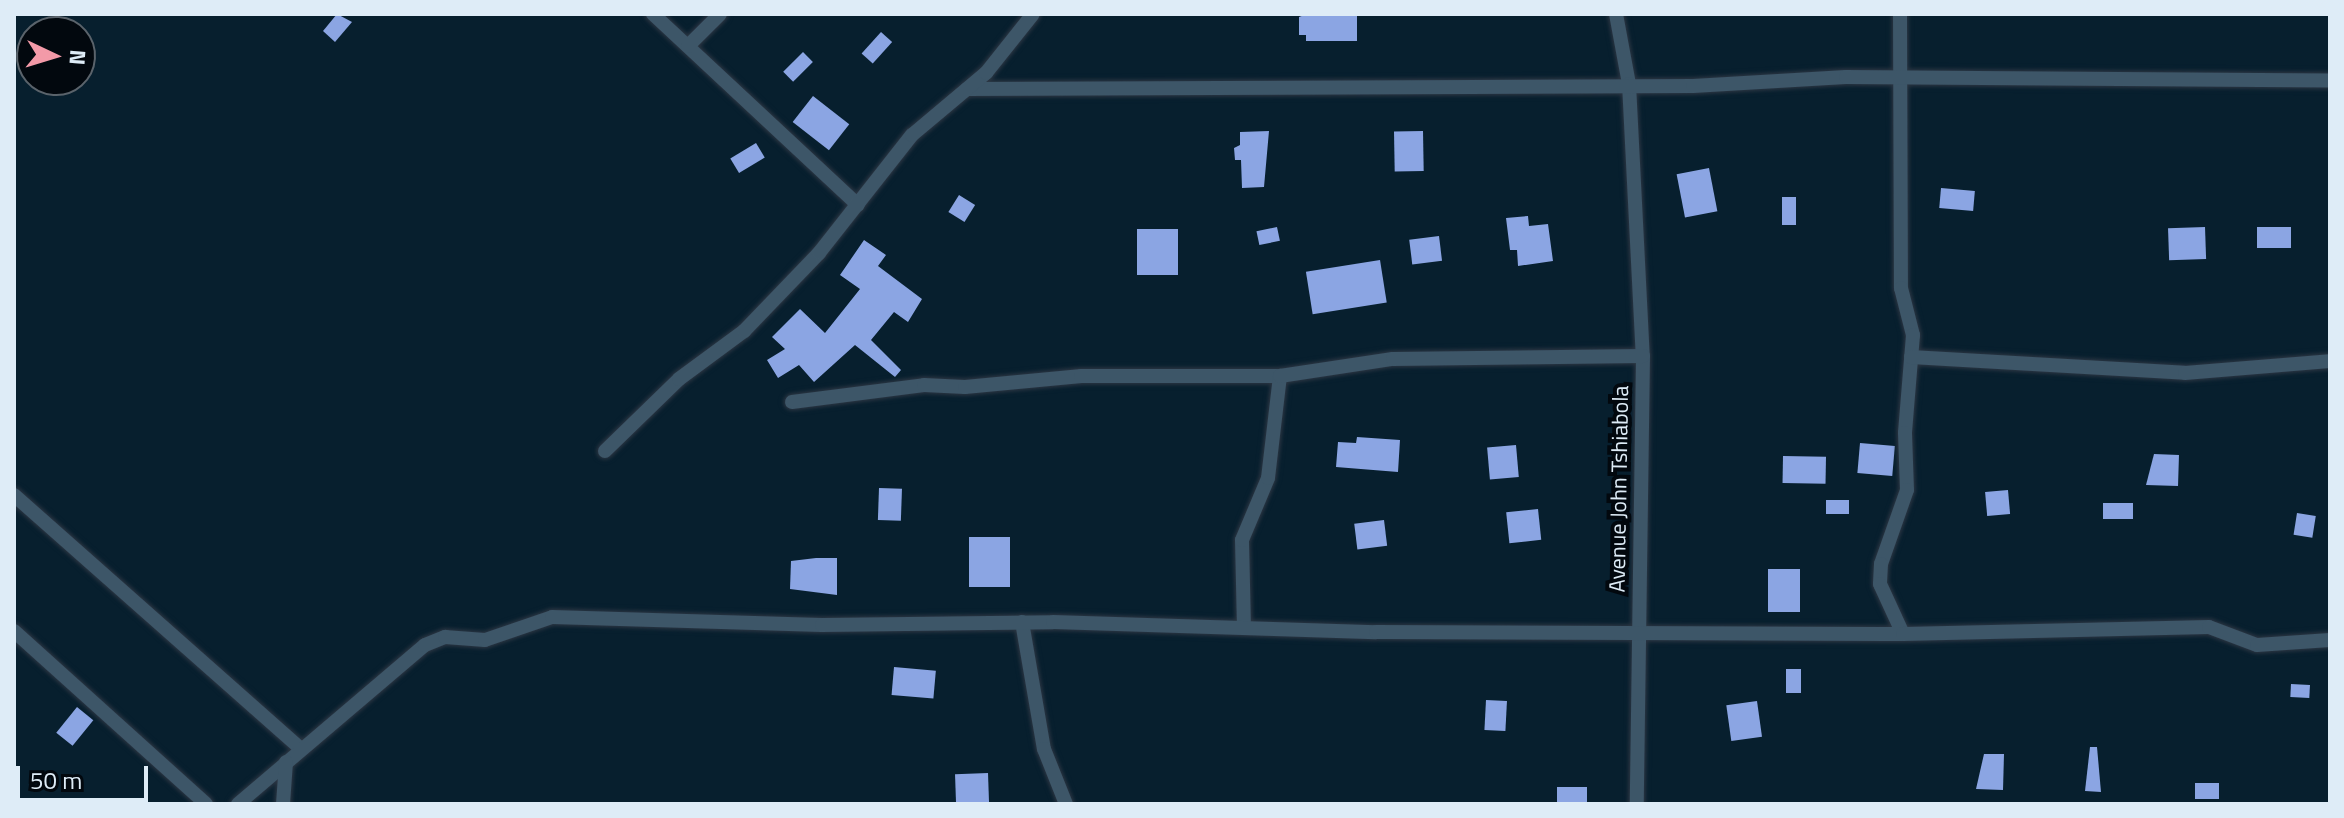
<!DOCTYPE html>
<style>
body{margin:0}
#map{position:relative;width:2344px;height:818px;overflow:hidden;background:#071f2e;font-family:"Titillium Web",sans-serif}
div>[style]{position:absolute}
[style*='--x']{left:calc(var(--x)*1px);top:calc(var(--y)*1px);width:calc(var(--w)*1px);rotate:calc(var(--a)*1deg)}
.building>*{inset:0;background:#8ba5e3;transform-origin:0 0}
.roads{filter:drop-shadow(0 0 2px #2c3643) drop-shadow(0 0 2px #2c3643)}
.street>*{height:14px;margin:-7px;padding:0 7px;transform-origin:7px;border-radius:7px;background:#3d5668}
span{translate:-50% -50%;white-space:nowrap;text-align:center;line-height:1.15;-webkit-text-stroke:8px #02080e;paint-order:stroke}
.street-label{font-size:22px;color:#deecf7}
.frame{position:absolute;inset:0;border:16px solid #deecf7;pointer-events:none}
.north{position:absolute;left:16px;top:16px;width:80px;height:80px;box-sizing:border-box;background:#02080e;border:2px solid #5a636b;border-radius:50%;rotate:94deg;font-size:22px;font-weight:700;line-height:32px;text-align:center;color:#deecf7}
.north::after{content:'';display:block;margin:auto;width:28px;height:36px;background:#f39aa8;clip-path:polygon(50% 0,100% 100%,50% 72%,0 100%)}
.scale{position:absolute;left:16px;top:766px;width:132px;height:36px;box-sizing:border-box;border:4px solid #deecf7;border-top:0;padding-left:10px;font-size:24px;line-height:28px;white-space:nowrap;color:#deecf7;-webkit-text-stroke:6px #02080e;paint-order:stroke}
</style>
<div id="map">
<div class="building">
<i style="clip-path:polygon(337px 14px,352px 22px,335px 42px,323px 31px)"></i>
<i style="clip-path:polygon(1307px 14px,1357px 14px,1357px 41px,1306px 41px,1306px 35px,1299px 35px,1299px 17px)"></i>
<i style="left:881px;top:32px;width:15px;height:29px;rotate:42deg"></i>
<i style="left:803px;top:52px;width:14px;height:28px;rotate:45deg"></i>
<i style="left:813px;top:96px;width:46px;height:33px;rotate:38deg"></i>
<i style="clip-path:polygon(1269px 131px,1264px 187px,1242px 188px,1241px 160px,1235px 160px,1234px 148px,1240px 145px,1240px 132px)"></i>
<i style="left:1423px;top:131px;width:40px;height:29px;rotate:89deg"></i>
<i style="left:756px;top:143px;width:17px;height:30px;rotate:59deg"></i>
<i style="left:1709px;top:168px;width:44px;height:33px;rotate:79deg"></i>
<i style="left:1941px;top:188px;width:34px;height:20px;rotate:5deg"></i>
<i style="left:959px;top:195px;width:19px;height:20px;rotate:32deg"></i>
<i style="left:1782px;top:197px;width:14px;height:28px"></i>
<i style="clip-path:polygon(1528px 216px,1529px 226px,1548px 224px,1553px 261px,1518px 266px,1517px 250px,1510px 250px,1506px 218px)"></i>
<i style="left:1277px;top:227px;width:14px;height:21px;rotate:78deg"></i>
<i style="left:2205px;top:227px;width:32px;height:37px;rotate:88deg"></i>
<i style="left:2257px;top:227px;width:34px;height:21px"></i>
<i style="left:1137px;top:229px;width:41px;height:46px"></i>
<i style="left:1439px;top:236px;width:25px;height:30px;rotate:83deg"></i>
<i style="clip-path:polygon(864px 240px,886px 255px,878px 266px,922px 299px,908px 322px,894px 312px,871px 340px,901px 370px,895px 377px,855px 345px,814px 382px,799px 365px,778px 378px,767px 360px,785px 349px,772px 337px,800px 309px,825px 333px,860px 289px,840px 275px)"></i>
<i style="left:1380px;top:260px;width:43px;height:75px;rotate:81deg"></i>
<i style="clip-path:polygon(1357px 437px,1400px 440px,1398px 472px,1336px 467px,1338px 442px,1356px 443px)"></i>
<i style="left:1860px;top:443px;width:35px;height:30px;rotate:5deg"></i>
<i style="left:1516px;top:445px;width:32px;height:29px;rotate:85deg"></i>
<i style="clip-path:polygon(2154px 454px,2179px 455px,2178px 486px,2146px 485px)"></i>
<i style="left:1783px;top:456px;width:43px;height:27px;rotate:1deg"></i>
<i style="left:879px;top:488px;width:23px;height:32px;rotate:2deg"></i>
<i style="left:2008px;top:490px;width:24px;height:23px;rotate:85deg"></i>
<i style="left:1849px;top:500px;width:14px;height:23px;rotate:90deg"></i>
<i style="left:2133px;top:503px;width:16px;height:30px;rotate:90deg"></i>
<i style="left:1538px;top:509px;width:31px;height:32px;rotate:84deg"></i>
<i style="left:2297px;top:513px;width:19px;height:22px;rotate:9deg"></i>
<i style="left:1384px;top:520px;width:26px;height:30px;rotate:83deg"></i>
<i style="left:969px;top:537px;width:41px;height:50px"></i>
<i style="clip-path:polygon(816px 558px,837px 558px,837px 595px,790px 589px,791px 561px)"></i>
<i style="left:1768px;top:569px;width:32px;height:43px"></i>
<i style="left:894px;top:667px;width:42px;height:28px;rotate:5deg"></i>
<i style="left:1786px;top:669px;width:15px;height:24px"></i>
<i style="left:2291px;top:684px;width:19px;height:13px;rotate:3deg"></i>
<i style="left:1486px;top:700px;width:21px;height:30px;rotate:3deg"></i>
<i style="left:1757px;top:701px;width:36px;height:31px;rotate:82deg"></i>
<i style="left:77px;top:707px;width:21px;height:33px;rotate:39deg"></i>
<i style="clip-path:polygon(2090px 747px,2097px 747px,2101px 792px,2085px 791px)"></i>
<i style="clip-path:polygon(1984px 754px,2004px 754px,2003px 790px,1976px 789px)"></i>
<i style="left:988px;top:773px;width:31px;height:33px;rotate:88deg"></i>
<i style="left:2195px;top:783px;width:24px;height:16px"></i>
<i style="left:1557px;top:787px;width:30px;height:17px"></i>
</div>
<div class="roads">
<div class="street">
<i style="--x:653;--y:14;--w:280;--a:43"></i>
<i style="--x:1616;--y:14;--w:71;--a:79.5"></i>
<i style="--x:1629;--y:84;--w:272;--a:87.1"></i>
<i style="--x:1643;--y:356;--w:448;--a:90.8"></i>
<i style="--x:1900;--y:14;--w:274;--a:89.8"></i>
<i style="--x:1901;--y:288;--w:49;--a:75.7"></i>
<i style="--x:1913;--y:335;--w:98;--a:94.7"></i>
<i style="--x:1905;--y:433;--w:57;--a:88"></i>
<i style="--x:1907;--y:490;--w:78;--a:109.4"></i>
<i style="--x:1881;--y:564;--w:20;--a:93"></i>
<i style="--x:1880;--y:584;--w:55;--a:65.3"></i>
<i style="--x:688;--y:46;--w:45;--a:-45"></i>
<i style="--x:967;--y:89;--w:726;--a:-0.24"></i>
<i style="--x:1693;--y:86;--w:153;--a:-3.4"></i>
<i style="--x:1846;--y:77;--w:484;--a:0.4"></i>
<i style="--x:1911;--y:357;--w:274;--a:3.3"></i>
<i style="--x:2185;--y:373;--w:145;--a:-4.7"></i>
<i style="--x:792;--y:402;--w:133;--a:-7.3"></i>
<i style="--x:924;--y:385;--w:41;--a:2.8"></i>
<i style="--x:965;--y:387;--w:117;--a:-5.4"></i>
<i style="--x:1081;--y:376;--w:199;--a:0"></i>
<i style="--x:605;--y:451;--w:103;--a:-44.2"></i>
<i style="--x:679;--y:379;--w:81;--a:-36.4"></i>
<i style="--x:744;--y:331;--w:108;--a:-46.1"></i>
<i style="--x:819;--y:253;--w:150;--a:-51.8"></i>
<i style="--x:912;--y:135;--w:97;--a:-40"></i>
<i style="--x:986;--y:73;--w:75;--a:-51.5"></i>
<i style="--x:14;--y:495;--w:382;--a:41.5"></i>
<i style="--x:1022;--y:622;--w:129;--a:80.2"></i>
<i style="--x:1044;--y:749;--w:59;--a:68.2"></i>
<i style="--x:1244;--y:628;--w:88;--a:-91.3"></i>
<i style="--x:1242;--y:540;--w:67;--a:-67.2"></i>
<i style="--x:1268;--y:478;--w:103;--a:-83.3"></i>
<i style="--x:1280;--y:376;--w:114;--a:-8.6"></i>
<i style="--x:1393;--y:359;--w:250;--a:-0.7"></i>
<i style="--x:14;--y:631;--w:258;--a:42"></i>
<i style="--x:238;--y:804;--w:245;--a:-40.4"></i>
<i style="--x:425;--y:645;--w:22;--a:-22"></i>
<i style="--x:445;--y:637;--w:40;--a:4.3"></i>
<i style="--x:485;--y:640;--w:71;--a:-18.9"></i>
<i style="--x:552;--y:617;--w:270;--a:1.7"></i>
<i style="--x:822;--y:625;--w:231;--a:-0.7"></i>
<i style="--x:1053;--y:622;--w:323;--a:1.8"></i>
<i style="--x:1376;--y:632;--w:527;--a:0.22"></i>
<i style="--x:1903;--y:634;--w:306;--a:-1.3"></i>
<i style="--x:2209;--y:627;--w:51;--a:20.6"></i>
<i style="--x:2257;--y:645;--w:73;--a:-3.9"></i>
<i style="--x:283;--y:804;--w:42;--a:-85.9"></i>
</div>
</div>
<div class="street-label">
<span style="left:1619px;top:489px;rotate:-89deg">Avenue John Tshiabola</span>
</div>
<div class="frame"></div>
<div class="north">N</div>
<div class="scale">50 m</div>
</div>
